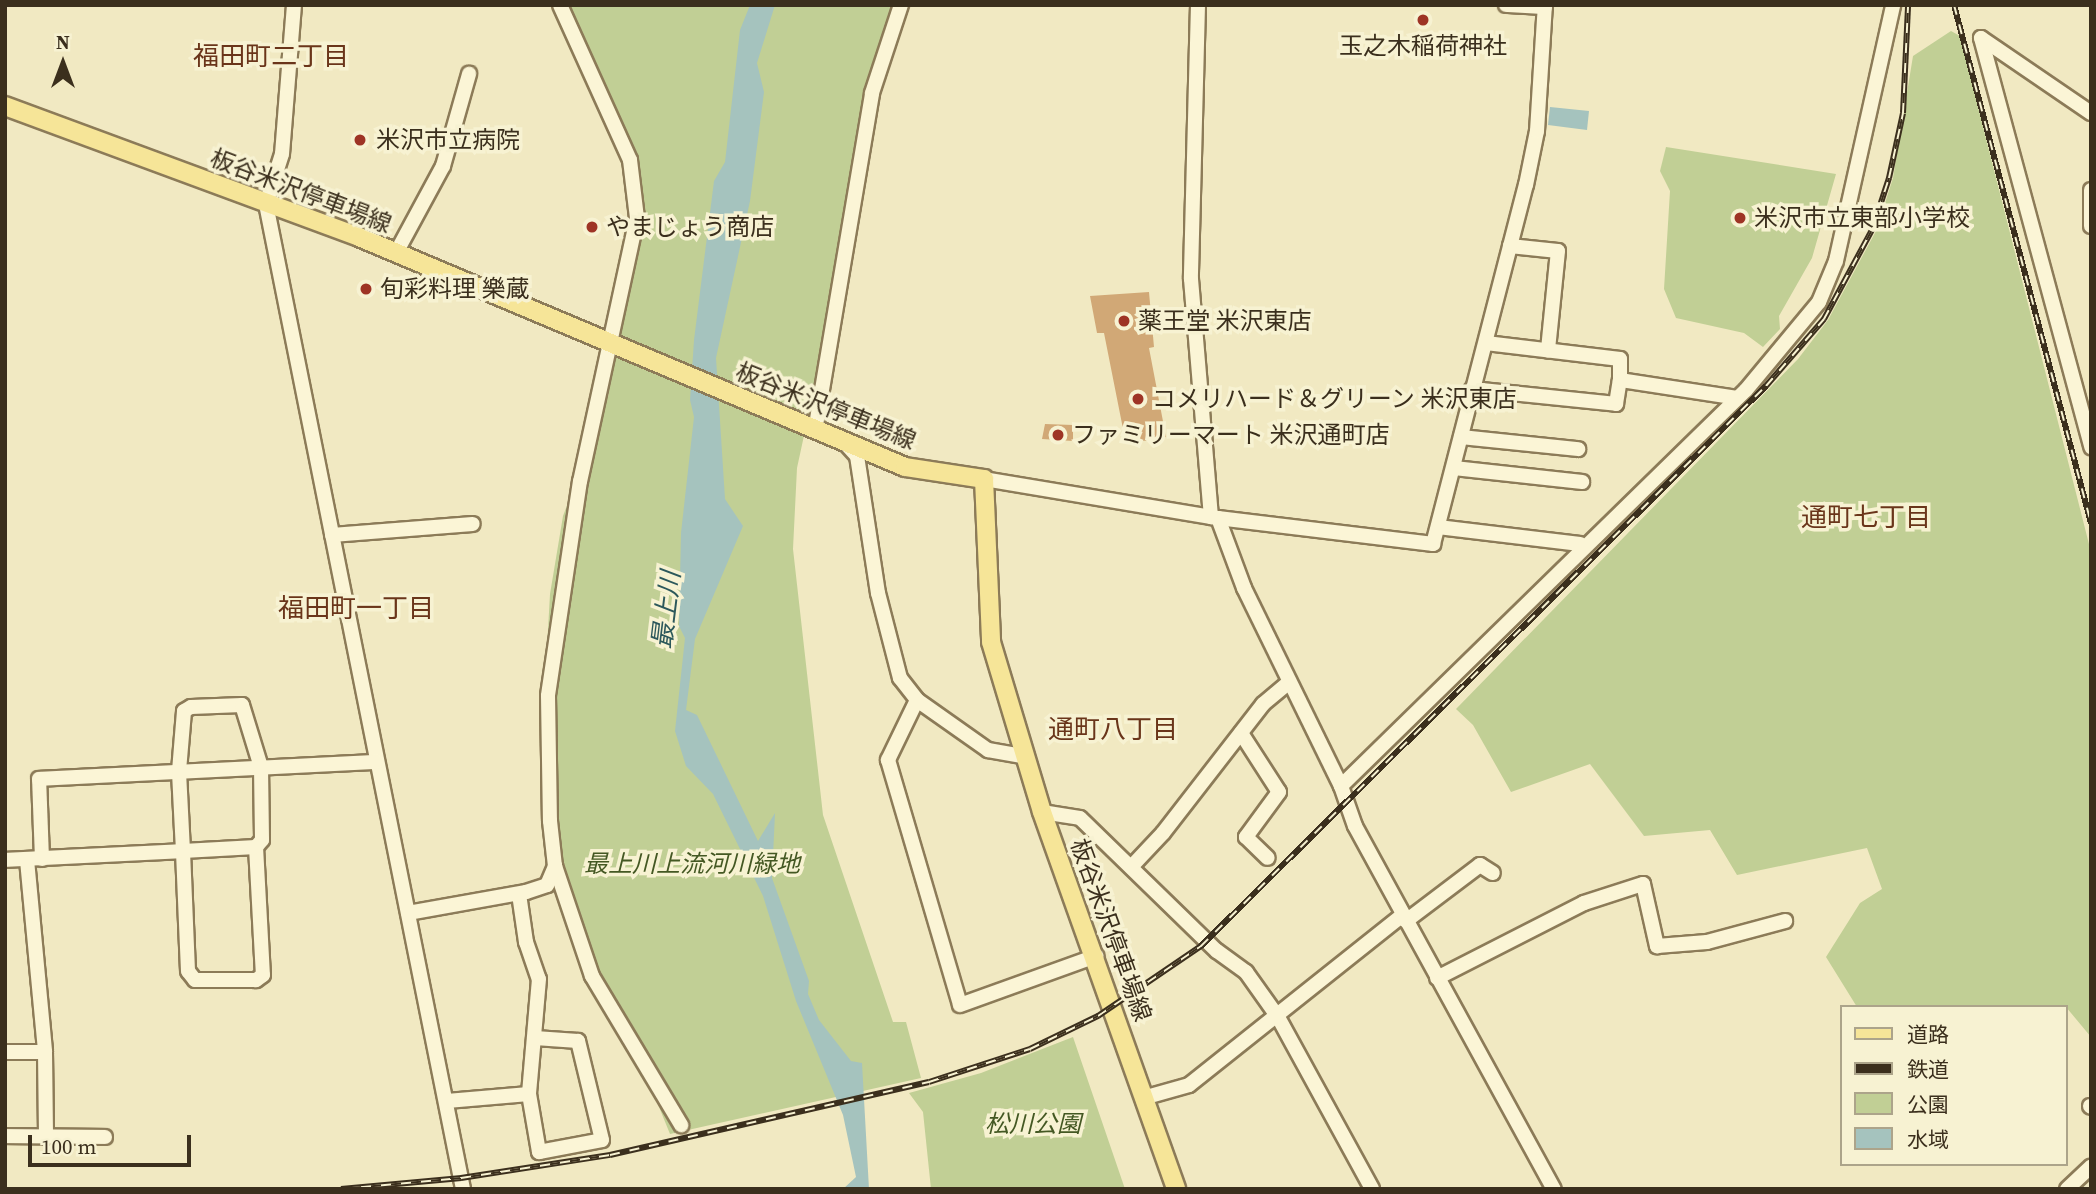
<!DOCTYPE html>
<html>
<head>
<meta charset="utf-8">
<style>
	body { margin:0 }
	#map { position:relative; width:2096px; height:1194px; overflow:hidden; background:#f1e9c2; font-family:"Source Serif 4","Noto Sans JP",serif }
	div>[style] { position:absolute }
	.green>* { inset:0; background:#c1cf95 }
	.water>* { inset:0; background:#a5c3be }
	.building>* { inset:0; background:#d1a876 }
	.roads { filter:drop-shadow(2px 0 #8c7b58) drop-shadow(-2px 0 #8c7b58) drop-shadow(0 2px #8c7b58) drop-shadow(0 -2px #8c7b58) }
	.minor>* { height:14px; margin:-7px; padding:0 7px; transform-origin:7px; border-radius:7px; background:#fbf5d6 }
	.major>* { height:18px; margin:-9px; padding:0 9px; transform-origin:9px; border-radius:9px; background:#f6e598 }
	.rail>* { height:6px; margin-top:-3px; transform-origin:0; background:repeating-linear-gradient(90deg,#f7f2d2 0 10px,#3b2f1d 0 20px); box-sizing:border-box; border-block:2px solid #3b2f1d }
	.dots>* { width:19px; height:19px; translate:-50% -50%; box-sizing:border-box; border:4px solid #f7f2d2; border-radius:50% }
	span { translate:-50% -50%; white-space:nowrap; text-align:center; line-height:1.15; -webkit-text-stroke:7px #f7f2d2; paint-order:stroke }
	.poi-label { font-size:24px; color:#3b2f1d }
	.left { translate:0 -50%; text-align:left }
	.street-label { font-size:24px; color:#3b2f1d }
	.park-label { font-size:24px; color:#445823; font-style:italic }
	.neighbourhood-label { font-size:26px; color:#6a351a }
	.water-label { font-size:26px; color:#2c585b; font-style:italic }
	.frame { position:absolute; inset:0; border:7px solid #3b2f1d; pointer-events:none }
	.legend { position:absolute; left:1840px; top:1005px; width:228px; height:161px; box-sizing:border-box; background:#f7f2d2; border:2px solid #aca48a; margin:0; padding:9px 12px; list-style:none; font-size:21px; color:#3b2f1d }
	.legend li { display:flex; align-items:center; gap:14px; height:35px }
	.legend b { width:35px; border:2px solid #aca48a }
	.north { position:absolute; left:28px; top:28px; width:70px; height:70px; -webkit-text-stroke:5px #f7f2d2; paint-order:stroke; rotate:0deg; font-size:19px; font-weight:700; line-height:28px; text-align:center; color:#3b2f1d }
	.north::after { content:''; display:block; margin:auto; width:24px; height:32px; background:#3b2f1d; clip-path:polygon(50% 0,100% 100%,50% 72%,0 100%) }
	.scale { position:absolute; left:28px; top:1135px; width:163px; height:32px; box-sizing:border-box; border:4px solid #3b2f1d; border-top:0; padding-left:9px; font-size:21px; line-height:24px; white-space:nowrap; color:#3b2f1d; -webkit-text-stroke:5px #f7f2d2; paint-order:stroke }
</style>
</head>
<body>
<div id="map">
	<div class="green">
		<i style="clip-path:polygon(564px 5px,897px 5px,797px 468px,793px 549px,823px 815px,893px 1022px,906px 1022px,921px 1078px,670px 1134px,644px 1070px,588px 978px,556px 893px,541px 756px,550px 594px,563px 516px,608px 397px,642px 187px,621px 125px)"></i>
		<i style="clip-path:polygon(1951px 31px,1960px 36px,2091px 552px,2091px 1037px,2066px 1007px,1857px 1007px,1826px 957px,1860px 903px,1882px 889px,1867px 848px,1737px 875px,1710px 830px,1644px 836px,1590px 764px,1511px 792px,1473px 725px,1456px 709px,1798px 359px,1828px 320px,1876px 231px,1893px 178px,1913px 56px)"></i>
		<i style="clip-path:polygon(1666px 147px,1836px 174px,1812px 258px,1779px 316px,1780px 329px,1763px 347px,1744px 333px,1676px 318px,1664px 289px,1670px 191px,1660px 171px)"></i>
		<i style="clip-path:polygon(1073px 1037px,1125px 1189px,931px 1189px,923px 1112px,909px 1093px,981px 1073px)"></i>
	</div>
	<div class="water">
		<i style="clip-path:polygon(750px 5px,775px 5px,757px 63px,764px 92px,750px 201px,716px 358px,725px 499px,743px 526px,695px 639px,686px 710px,697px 715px,758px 841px,775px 813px,772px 878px,809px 981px,808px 994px,819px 1020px,851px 1061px,862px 1063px,869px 1189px,843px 1189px,856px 1177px,843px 1115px,796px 1001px,763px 896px,713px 794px,686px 766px,675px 731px,685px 638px,679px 626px,681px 533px,694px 417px,690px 400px,694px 340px,714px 181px,725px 162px,740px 30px)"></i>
		<i style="clip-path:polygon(1550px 107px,1589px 111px,1587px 130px,1548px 125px)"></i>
	</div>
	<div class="building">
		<i style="clip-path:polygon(1149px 292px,1154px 347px,1149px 348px,1166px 437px,1126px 444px,1104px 333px,1097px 333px,1090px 296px)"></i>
		<i style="clip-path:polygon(1045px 424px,1073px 425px,1073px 441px,1042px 439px)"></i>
	</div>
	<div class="roads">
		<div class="minor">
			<i style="left:294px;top:5px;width:149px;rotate:94.6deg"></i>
			<i style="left:282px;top:154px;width:52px;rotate:107.7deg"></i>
			<i style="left:266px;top:204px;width:1005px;rotate:78.69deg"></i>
			<i style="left:560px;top:5px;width:170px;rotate:65.7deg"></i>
			<i style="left:630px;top:160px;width:58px;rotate:83.1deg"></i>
			<i style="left:637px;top:218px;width:269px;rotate:102.2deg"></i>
			<i style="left:580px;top:481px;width:217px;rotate:98.5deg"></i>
			<i style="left:548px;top:696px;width:125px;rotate:89.1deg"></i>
			<i style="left:550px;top:821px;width:45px;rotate:83.7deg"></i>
			<i style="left:555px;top:866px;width:116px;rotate:71.4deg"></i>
			<i style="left:592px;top:976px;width:174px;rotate:59.1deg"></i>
			<i style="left:1198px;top:5px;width:274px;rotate:91.5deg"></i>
			<i style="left:1191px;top:279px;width:239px;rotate:85.2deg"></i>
			<i style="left:1506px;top:5px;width:39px;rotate:3deg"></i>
			<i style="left:1981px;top:38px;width:424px;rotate:74.9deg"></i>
			<i style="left:1981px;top:38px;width:133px;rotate:34.3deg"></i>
			<i style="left:2091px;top:190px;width:36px;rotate:90deg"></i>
			<i style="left:1510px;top:246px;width:48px;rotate:5.9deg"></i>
			<i style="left:1558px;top:251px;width:100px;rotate:95.8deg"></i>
			<i style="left:396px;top:253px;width:99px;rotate:-61.6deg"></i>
			<i style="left:443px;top:166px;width:96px;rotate:-74.2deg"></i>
			<i style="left:1486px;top:343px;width:135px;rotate:6.8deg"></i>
			<i style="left:1620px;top:359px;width:21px;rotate:90deg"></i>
			<i style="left:1472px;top:389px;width:145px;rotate:5.9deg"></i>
			<i style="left:1616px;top:404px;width:24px;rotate:-81deg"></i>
			<i style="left:1620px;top:380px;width:118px;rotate:8.7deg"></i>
			<i style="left:815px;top:431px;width:343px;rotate:-80.4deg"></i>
			<i style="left:872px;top:93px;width:93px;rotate:-71.8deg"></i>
			<i style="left:1461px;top:437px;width:118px;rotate:5.9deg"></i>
			<i style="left:847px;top:445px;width:15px;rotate:48deg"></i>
			<i style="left:857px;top:456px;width:139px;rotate:81.3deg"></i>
			<i style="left:878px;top:593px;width:88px;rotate:75.5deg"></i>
			<i style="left:900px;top:678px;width:28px;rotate:52deg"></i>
			<i style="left:917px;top:700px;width:87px;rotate:35.2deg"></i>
			<i style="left:988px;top:750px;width:36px;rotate:10deg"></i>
			<i style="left:1454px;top:468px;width:129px;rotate:6.2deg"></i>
			<i style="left:984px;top:479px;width:237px;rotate:9.5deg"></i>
			<i style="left:1218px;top:518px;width:217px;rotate:6.9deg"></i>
			<i style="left:1433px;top:544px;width:371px;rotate:-75.5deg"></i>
			<i style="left:1526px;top:185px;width:55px;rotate:-78.5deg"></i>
			<i style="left:1537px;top:131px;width:126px;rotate:-86.4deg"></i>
			<i style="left:1218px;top:518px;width:75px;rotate:69.6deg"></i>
			<i style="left:1244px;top:588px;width:220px;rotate:63.9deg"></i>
			<i style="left:1341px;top:786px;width:42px;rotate:70.7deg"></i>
			<i style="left:1355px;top:826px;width:414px;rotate:61.3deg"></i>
			<i style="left:1438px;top:527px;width:143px;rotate:6.8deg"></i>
			<i style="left:332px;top:535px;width:141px;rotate:-4.5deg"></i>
			<i style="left:917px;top:700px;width:67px;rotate:115.8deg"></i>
			<i style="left:888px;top:760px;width:255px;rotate:73.6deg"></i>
			<i style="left:960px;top:1005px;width:145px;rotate:-19.8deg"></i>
			<i style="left:1241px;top:733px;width:70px;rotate:57.2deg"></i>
			<i style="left:1279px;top:792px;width:56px;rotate:126.3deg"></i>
			<i style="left:1246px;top:837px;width:30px;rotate:44deg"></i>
			<i style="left:1341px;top:786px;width:566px;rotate:-44.36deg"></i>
			<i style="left:1746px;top:390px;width:114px;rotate:-50.3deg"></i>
			<i style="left:1819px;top:302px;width:44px;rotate:-67.5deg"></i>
			<i style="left:1836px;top:261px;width:262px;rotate:-77.4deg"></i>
			<i style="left:1042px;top:812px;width:38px;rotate:9deg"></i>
			<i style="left:1080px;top:818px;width:191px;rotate:44.2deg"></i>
			<i style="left:1217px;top:951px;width:36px;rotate:36deg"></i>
			<i style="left:1246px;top:972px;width:55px;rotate:54.6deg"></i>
			<i style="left:1278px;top:1017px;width:196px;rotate:61.3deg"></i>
			<i style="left:42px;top:859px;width:80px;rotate:-92.1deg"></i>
			<i style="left:39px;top:779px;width:338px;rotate:-2.9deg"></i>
			<i style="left:5px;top:860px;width:178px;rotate:-2.9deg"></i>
			<i style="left:183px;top:851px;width:80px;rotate:-92.9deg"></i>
			<i style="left:179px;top:771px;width:60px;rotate:-85.2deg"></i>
			<i style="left:184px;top:711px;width:8px;rotate:-30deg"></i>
			<i style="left:191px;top:707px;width:51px;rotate:-2.2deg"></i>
			<i style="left:242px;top:705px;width:65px;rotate:73deg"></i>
			<i style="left:261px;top:767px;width:73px;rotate:89.2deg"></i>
			<i style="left:262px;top:840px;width:9px;rotate:131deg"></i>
			<i style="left:256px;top:847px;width:128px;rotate:86.9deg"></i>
			<i style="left:263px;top:975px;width:9px;rotate:144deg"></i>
			<i style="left:256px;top:980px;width:61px;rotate:180deg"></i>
			<i style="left:195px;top:980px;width:11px;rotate:-128deg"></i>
			<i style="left:188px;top:971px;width:120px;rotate:-92.4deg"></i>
			<i style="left:183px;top:851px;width:73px;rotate:-3.1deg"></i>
			<i style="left:27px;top:860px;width:193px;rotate:84.6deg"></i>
			<i style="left:45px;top:1052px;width:84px;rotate:89.3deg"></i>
			<i style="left:1132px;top:866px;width:45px;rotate:-46.8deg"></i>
			<i style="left:1163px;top:833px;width:163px;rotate:-52.2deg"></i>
			<i style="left:1263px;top:704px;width:33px;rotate:-40deg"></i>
			<i style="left:519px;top:894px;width:49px;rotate:81.7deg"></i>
			<i style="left:526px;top:942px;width:39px;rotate:71deg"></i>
			<i style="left:539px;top:979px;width:115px;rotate:95deg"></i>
			<i style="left:408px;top:913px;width:120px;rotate:-10.1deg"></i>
			<i style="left:526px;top:892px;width:22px;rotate:-18deg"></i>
			<i style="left:547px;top:885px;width:21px;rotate:-67deg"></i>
			<i style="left:1406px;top:921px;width:93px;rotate:-37.1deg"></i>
			<i style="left:1480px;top:865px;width:15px;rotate:32deg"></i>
			<i style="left:1437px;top:978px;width:165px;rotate:-27deg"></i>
			<i style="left:1584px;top:903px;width:62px;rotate:-17.9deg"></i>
			<i style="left:1643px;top:884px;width:64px;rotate:77.3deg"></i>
			<i style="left:1657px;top:946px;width:50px;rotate:-4.6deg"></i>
			<i style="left:1707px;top:942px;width:81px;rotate:-15.1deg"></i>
			<i style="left:5px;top:1052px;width:40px"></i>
			<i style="left:1143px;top:1098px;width:48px;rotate:-15.8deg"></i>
			<i style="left:1189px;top:1085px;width:273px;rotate:-38.5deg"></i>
			<i style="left:447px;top:1101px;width:82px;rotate:-4.9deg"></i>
			<i style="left:529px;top:1094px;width:59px;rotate:80.2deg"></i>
			<i style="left:539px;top:1152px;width:64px;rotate:-10.8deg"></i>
			<i style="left:602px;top:1140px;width:102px;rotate:-103.6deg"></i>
			<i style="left:578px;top:1041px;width:43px;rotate:-176deg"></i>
			<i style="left:2090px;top:1106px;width:1px;rotate:45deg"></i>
			<i style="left:5px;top:1136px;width:100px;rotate:0.6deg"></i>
			<i style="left:2067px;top:1189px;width:33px;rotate:-43deg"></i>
		</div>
		<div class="major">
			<i style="left:5px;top:106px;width:377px;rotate:20.3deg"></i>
			<i style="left:359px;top:237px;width:592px;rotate:22.84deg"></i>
			<i style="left:905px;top:467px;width:80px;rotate:8.6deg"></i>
			<i style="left:984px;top:479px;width:163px;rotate:87.5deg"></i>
			<i style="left:991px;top:642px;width:177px;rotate:73.3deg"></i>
			<i style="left:1042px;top:812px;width:400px;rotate:70.4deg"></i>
		</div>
	</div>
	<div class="rail">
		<i style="left:1954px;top:5px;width:536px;rotate:75.19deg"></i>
		<i style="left:341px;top:1189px;width:121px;rotate:-5.2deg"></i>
		<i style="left:461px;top:1178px;width:151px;rotate:-8.8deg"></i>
		<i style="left:610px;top:1155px;width:327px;rotate:-12.9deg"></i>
		<i style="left:929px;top:1082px;width:106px;rotate:-18.1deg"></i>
		<i style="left:1030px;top:1049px;width:76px;rotate:-25.9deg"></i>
		<i style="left:1098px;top:1016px;width:125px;rotate:-34.2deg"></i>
		<i style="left:1201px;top:946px;width:796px;rotate:-44.75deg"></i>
		<i style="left:1766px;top:386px;width:89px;rotate:-49.1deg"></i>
		<i style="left:1824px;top:319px;width:101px;rotate:-61.7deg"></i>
		<i style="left:1872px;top:230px;width:55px;rotate:-71.9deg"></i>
		<i style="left:1889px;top:178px;width:66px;rotate:-77.8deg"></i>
		<i style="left:1903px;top:113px;width:108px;rotate:-87.3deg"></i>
	</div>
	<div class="dots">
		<i style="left:1423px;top:20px;background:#9e3425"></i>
		<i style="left:360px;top:140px;background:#9e3425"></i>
		<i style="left:1740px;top:218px;background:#9e3425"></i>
		<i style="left:592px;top:227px;background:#9e3425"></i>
		<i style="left:366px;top:289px;background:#9e3425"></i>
		<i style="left:1124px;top:321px;background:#9e3425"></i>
		<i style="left:1138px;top:399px;background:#9e3425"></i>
		<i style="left:1058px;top:435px;background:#9e3425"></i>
	</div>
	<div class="poi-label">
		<span style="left:1423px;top:46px">玉之木稲荷神社</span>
		<span class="left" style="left:376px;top:140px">米沢市立病院</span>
		<span class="left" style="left:1754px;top:218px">米沢市立東部小学校</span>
		<span class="left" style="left:606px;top:227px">やまじょう商店</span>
		<span class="left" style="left:380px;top:289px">旬彩料理 樂蔵</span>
		<span class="left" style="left:1138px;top:321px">薬王堂 米沢東店</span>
		<span class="left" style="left:1152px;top:399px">コメリハード＆グリーン 米沢東店</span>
		<span class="left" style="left:1072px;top:435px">ファミリーマート 米沢通町店</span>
	</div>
	<div class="street-label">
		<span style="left:301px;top:191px;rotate:21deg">板谷米沢停車場線</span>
		<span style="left:826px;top:406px;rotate:22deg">板谷米沢停車場線</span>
		<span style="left:1111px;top:930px;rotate:70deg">板谷米沢停車場線</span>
	</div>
	<div class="park-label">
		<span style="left:692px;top:864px">最上川上流河川緑地</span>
		<span style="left:1033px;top:1124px">松川公園</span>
	</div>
	<div class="neighbourhood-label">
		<span style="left:271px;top:57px">福田町二丁目</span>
		<span style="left:1866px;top:518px">通町七丁目</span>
		<span style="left:356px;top:609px">福田町一丁目</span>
		<span style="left:1113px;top:730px">通町八丁目</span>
	</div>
	<div class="water-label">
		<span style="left:667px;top:610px;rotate:-83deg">最上川</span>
	</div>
	<div class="frame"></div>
	<ul class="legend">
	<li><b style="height:9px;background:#f6e598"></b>道路</li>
	<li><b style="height:9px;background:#3b2f1d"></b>鉄道</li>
	<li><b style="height:19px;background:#c1cf95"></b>公園</li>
	<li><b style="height:19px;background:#a5c3be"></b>水域</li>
	</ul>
	<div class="north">N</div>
	<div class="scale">100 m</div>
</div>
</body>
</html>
